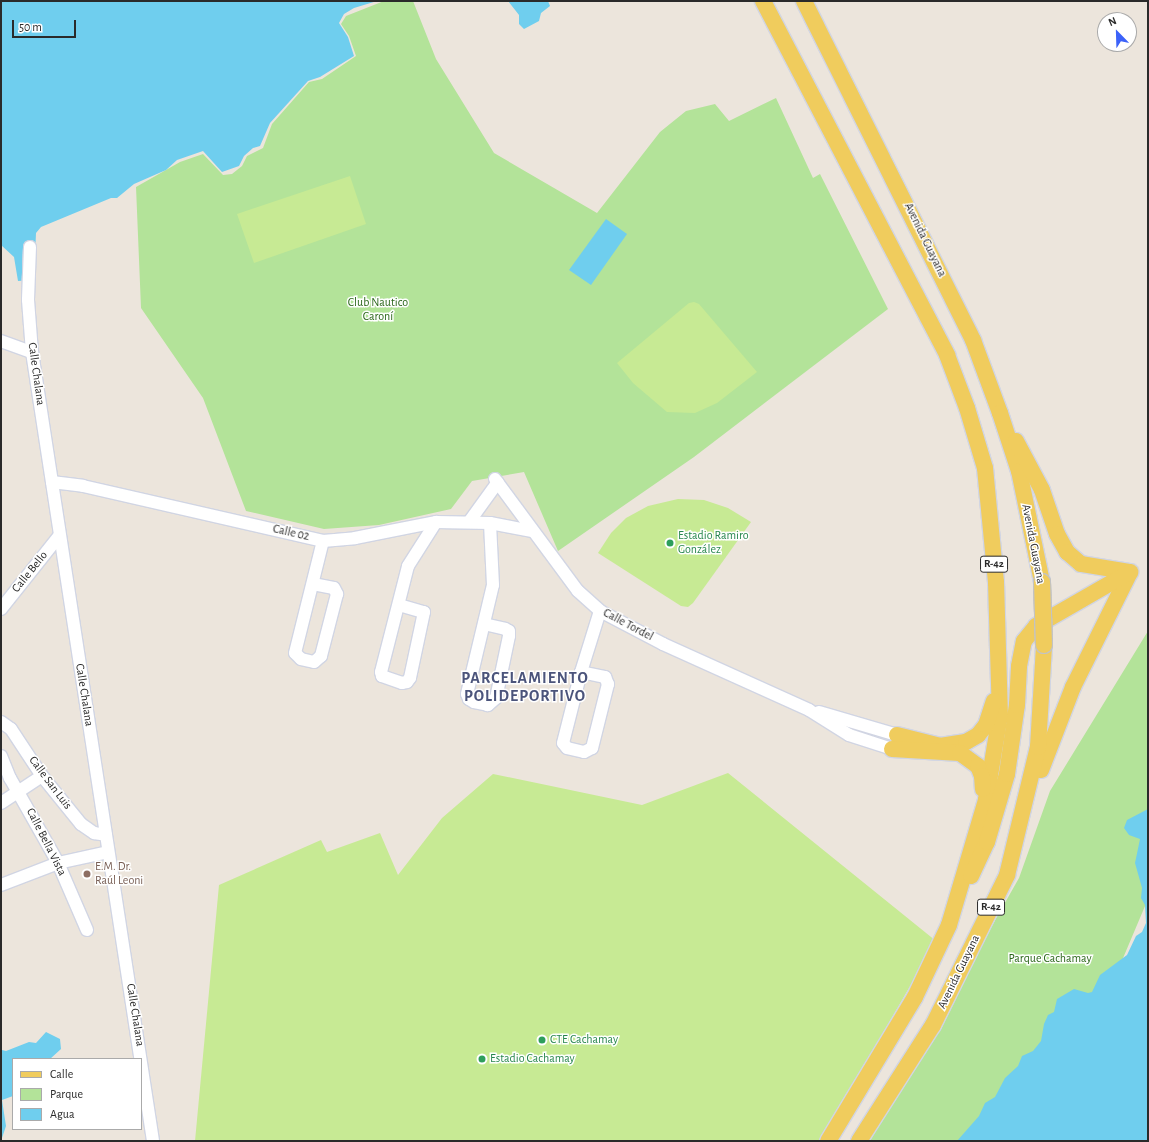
<!DOCTYPE html>
<html>
<head>
<meta charset="utf-8">
<style>
	body { margin:0 }
	#map { position:relative; width:1149px; height:1142px; overflow:hidden; background:#ece5dc; font-family:"Alegreya Sans",sans-serif }
	div>[style] { position:absolute }
	.green>* { inset:0; background:#b3e399 }
	.pitch>* { inset:0; background:#c7ea94 }
	.water>* { inset:0; background:#6fceee }
	.roads { filter:drop-shadow(1px 0 #d1d5e3) drop-shadow(-1px 0 #d1d5e3) drop-shadow(0 1px #d1d5e3) drop-shadow(0 -1px #d1d5e3) }
	.minor>* { height:12px; margin:-6px; padding:0 6px; transform-origin:6px; border-radius:6px; background:#fff }
	.major>* { height:16px; margin:-8px; padding:0 8px; transform-origin:8px; border-radius:8px; background:#f0cc5d }
	.bridges { filter:drop-shadow(1px 0 #c3c3c3) drop-shadow(-1px 0 #c3c3c3) drop-shadow(0 1px #c3c3c3) drop-shadow(0 -1px #c3c3c3) }
	.major-bridge>* { height:16px; margin:-8px; padding:0 8px; transform-origin:8px; border-radius:8px; background:#f0cc5d }
	.dots>* { width:11px; height:11px; translate:-50% -50%; box-sizing:border-box; border:2px solid #fff; border-radius:50% }
	span { translate:-50% -50%; white-space:nowrap; text-align:center; line-height:1.15; -webkit-text-stroke:3px #fff; paint-order:stroke }
	.shield-label span { padding:1px 3px; background:#fff; border:1px solid; border-radius:3px; -webkit-text-stroke-width:0 }
	.shield-label { font-size:11px; color:#2a2a2a; font-weight:700 }
	.street-label { font-size:12px; color:#2a2a2a }
	.park-label { font-size:12px; color:#2b671a }
	.leisure-label { font-size:12px; color:#27864d }
	.left { translate:0 -50%; text-align:left }
	.education-label { font-size:12px; color:#785e54 }
	.district-label { font-size:16px; color:#4b547b; font-weight:700; letter-spacing:1px }
	.frame { position:absolute; inset:0; border:2px solid #2a2a2a; pointer-events:none }
	.legend { position:absolute; left:12px; top:1058px; width:130px; height:72px; box-sizing:border-box; background:#fff; border:1px solid #aaa; margin:0; padding:5px 7px; list-style:none; font-size:12px; color:#2a2a2a }
	.legend li { display:flex; align-items:center; gap:8px; height:20px }
	.legend b { width:20px; border:1px solid #aaa }
	.north { position:absolute; left:1097px; top:12px; width:40px; height:40px; box-sizing:border-box; background:#fff; border:1px solid #aaa; border-radius:50%; rotate:337deg; font-size:11px; font-weight:700; line-height:16px; text-align:center; color:#2a2a2a }
	.north::after { content:''; display:block; margin:auto; width:14px; height:18px; background:#3c62f9; clip-path:polygon(50% 0,100% 100%,50% 72%,0 100%) }
	.scale { position:absolute; left:12px; top:20px; width:64px; height:18px; box-sizing:border-box; border:2px solid #2a2a2a; border-top:0; padding-left:5px; font-size:12px; line-height:14px; white-space:nowrap; color:#2a2a2a; -webkit-text-stroke:3px #fff; paint-order:stroke }
</style>
</head>
<body>
<div id="map">
	<div class="green">
		<i style="clip-path:polygon(384px 1px,413px 1px,436px 59px,494px 153px,597px 213px,660px 132px,686px 111px,715px 104px,729px 121px,776px 98px,813px 178px,820px 174px,888px 309px,694px 457px,558px 551px,524px 472px,472px 481px,451px 509px,379px 525px,324px 529px,246px 511px,203px 398px,141px 308px,136px 187px,180px 162px,203px 154px,223px 175px,232px 174px,242px 166px,247px 156px,263px 148px,272px 124px,309px 82px,322px 79px,356px 56px,349px 36px,341px 24px,346px 16px)"></i>
		<i style="clip-path:polygon(1148px 631px,1148px 899px,1107px 996px,983px 1141px,870px 1141px,1019px 878px,1050px 791px)"></i>
	</div>
	<div class="pitch">
		<i style="clip-path:polygon(350px 176px,366px 224px,254px 263px,237px 214px)"></i>
		<i style="clip-path:polygon(694px 302px,699px 304px,757px 372px,717px 403px,695px 413px,667px 412px,633px 383px,617px 363px,689px 303px)"></i>
		<i style="clip-path:polygon(678px 499px,704px 500px,728px 508px,751px 522px,693px 603px,688px 607px,681px 606px,598px 553px,611px 533px,626px 518px,648px 506px)"></i>
		<i style="clip-path:polygon(728px 773px,936px 941px,821px 1141px,195px 1141px,219px 885px,321px 840px,327px 852px,380px 833px,398px 875px,442px 818px,493px 774px,642px 805px)"></i>
	</div>
	<div class="water">
		<i style="clip-path:polygon(1px 1px,377px 1px,354px 8px,344px 14px,339px 23px,348px 37px,354px 56px,320px 77px,308px 81px,270px 123px,260px 146px,253px 148px,244px 156px,239px 166px,222px 172px,203px 151px,177px 160px,166px 170px,134px 184px,117px 198px,111px 198px,41px 227px,36px 233px,34px 280px,18px 281px,14px 257px,1px 245px)"></i>
		<i style="clip-path:polygon(508px 1px,548px 1px,550px 6px,541px 13px,539px 21px,524px 29px,519px 24px,519px 15px)"></i>
		<i style="clip-path:polygon(606px 219px,627px 234px,591px 285px,569px 270px)"></i>
		<i style="clip-path:polygon(1148px 809px,1148px 1141px,957px 1141px,979px 1116px,985px 1103px,995px 1097px,1005px 1078px,1018px 1066px,1022px 1056px,1033px 1051px,1041px 1041px,1044px 1024px,1048px 1015px,1054px 1012px,1057px 999px,1074px 989px,1088px 993px,1092px 992px,1100px 975px,1127px 955px,1136px 936px,1142px 932px,1146px 923px,1145px 905px,1141px 898px,1142px 888px,1135px 863px,1140px 839px,1129px 835px,1124px 828px,1127px 820px)"></i>
		<i style="clip-path:polygon(46px 1032px,60px 1039px,61px 1049px,50px 1059px,13px 1059px,13px 1096px,2px 1100px,6px 1126px,1px 1141px,1px 1045px,2px 1050px,6px 1051px,29px 1042px,36px 1043px)"></i>
	</div>
	<div class="roads">
		<div class="minor">
			<i style="left:30px;top:247px;width:53px;rotate:92.2deg"></i>
			<i style="left:28px;top:300px;width:52px;rotate:85.6deg"></i>
			<i style="left:32px;top:352px;width:798px;rotate:81.28deg"></i>
			<i style="left:1px;top:341px;width:33px;rotate:20deg"></i>
			<i style="left:495px;top:479px;width:139px;rotate:53.5deg"></i>
			<i style="left:578px;top:591px;width:30px;rotate:42deg"></i>
			<i style="left:600px;top:611px;width:71px;rotate:27.6deg"></i>
			<i style="left:663px;top:644px;width:160px;rotate:24.3deg"></i>
			<i style="left:809px;top:710px;width:47px;rotate:32deg"></i>
			<i style="left:849px;top:735px;width:45px;rotate:18deg"></i>
			<i style="left:52px;top:482px;width:31px;rotate:7deg"></i>
			<i style="left:83px;top:486px;width:246px;rotate:12.9deg"></i>
			<i style="left:323px;top:541px;width:32px;rotate:-5deg"></i>
			<i style="left:355px;top:538px;width:83px;rotate:-11.2deg"></i>
			<i style="left:436px;top:522px;width:54px;rotate:1.1deg"></i>
			<i style="left:490px;top:523px;width:43px;rotate:10.8deg"></i>
			<i style="left:469px;top:522px;width:49px;rotate:-54.1deg"></i>
			<i style="left:313px;top:584px;width:21px;rotate:11deg"></i>
			<i style="left:334px;top:588px;width:7px;rotate:63deg"></i>
			<i style="left:337px;top:594px;width:64px;rotate:104.5deg"></i>
			<i style="left:321px;top:656px;width:9px;rotate:139deg"></i>
			<i style="left:314px;top:662px;width:13px;rotate:-167deg"></i>
			<i style="left:301px;top:659px;width:8px;rotate:-135deg"></i>
			<i style="left:295px;top:653px;width:115px;rotate:-76deg"></i>
			<i style="left:399px;top:605px;width:26px;rotate:16deg"></i>
			<i style="left:424px;top:612px;width:67px;rotate:102deg"></i>
			<i style="left:410px;top:678px;width:5px;rotate:127deg"></i>
			<i style="left:407px;top:682px;width:5px;rotate:169deg"></i>
			<i style="left:402px;top:683px;width:21px;rotate:-161deg"></i>
			<i style="left:382px;top:676px;width:4px;rotate:-104deg"></i>
			<i style="left:381px;top:672px;width:109px;rotate:-75.7deg"></i>
			<i style="left:408px;top:566px;width:52px;rotate:-57.5deg"></i>
			<i style="left:1px;top:609px;width:93px;rotate:-51.5deg"></i>
			<i style="left:484px;top:624px;width:22px;rotate:13deg"></i>
			<i style="left:505px;top:629px;width:4px;rotate:27deg"></i>
			<i style="left:509px;top:631px;width:5px;rotate:90deg"></i>
			<i style="left:509px;top:636px;width:63px;rotate:101.8deg"></i>
			<i style="left:496px;top:698px;width:11px;rotate:139deg"></i>
			<i style="left:488px;top:705px;width:14px;rotate:-168deg"></i>
			<i style="left:474px;top:702px;width:6px;rotate:-149deg"></i>
			<i style="left:469px;top:699px;width:5px;rotate:-112deg"></i>
			<i style="left:467px;top:694px;width:112px;rotate:-76.6deg"></i>
			<i style="left:493px;top:585px;width:62px;rotate:-92.8deg"></i>
			<i style="left:581px;top:672px;width:25px;rotate:12deg"></i>
			<i style="left:605px;top:677px;width:8px;rotate:67deg"></i>
			<i style="left:608px;top:684px;width:66px;rotate:104deg"></i>
			<i style="left:592px;top:748px;width:9px;rotate:153deg"></i>
			<i style="left:584px;top:752px;width:17px;rotate:-167deg"></i>
			<i style="left:567px;top:748px;width:6px;rotate:-129deg"></i>
			<i style="left:563px;top:743px;width:73px;rotate:-75.8deg"></i>
			<i style="left:581px;top:672px;width:64px;rotate:-72.7deg"></i>
			<i style="left:819px;top:712px;width:81px;rotate:16.4deg"></i>
			<i style="left:1px;top:722px;width:12px;rotate:35deg"></i>
			<i style="left:11px;top:729px;width:56px;rotate:56.6deg"></i>
			<i style="left:42px;top:776px;width:62px;rotate:50.9deg"></i>
			<i style="left:81px;top:824px;width:16px;rotate:35deg"></i>
			<i style="left:94px;top:833px;width:12px;rotate:9deg"></i>
			<i style="left:1px;top:756px;width:24px;rotate:68deg"></i>
			<i style="left:10px;top:778px;width:98px;rotate:60.5deg"></i>
			<i style="left:58px;top:863px;width:73px;rotate:66.6deg"></i>
			<i style="left:1px;top:803px;width:49px;rotate:-33.4deg"></i>
			<i style="left:1px;top:885px;width:61px;rotate:-21.1deg"></i>
			<i style="left:58px;top:863px;width:51px;rotate:-12.4deg"></i>
		</div>
		<div class="major">
			<i style="left:763px;top:1px;width:399px;rotate:62.5deg"></i>
			<i style="left:947px;top:355px;width:57px;rotate:69.3deg"></i>
			<i style="left:967px;top:408px;width:63px;rotate:73.3deg"></i>
			<i style="left:985px;top:468px;width:115px;rotate:84.5deg"></i>
			<i style="left:996px;top:582px;width:133px;rotate:88.3deg"></i>
			<i style="left:1000px;top:715px;width:86px;rotate:99.4deg"></i>
			<i style="left:986px;top:800px;width:130px;rotate:106.5deg"></i>
			<i style="left:949px;top:925px;width:80px;rotate:115.3deg"></i>
			<i style="left:915px;top:997px;width:168px;rotate:121.1deg"></i>
			<i style="left:804px;top:1px;width:379px;rotate:63.5deg"></i>
			<i style="left:973px;top:340px;width:78px;rotate:69.7deg"></i>
			<i style="left:1000px;top:413px;width:61px;rotate:71.9deg"></i>
			<i style="left:1019px;top:471px;width:113px;rotate:78.3deg"></i>
			<i style="left:1016px;top:441px;width:55px;rotate:62deg"></i>
			<i style="left:1042px;top:490px;width:46px;rotate:71.2deg"></i>
			<i style="left:1057px;top:534px;width:21px;rotate:61deg"></i>
			<i style="left:1067px;top:552px;width:18px;rotate:41deg"></i>
			<i style="left:1081px;top:564px;width:50px;rotate:9.3deg"></i>
			<i style="left:897px;top:735px;width:44px;rotate:14.3deg"></i>
			<i style="left:940px;top:746px;width:26px;rotate:-9deg"></i>
			<i style="left:966px;top:742px;width:14px;rotate:-30deg"></i>
			<i style="left:978px;top:735px;width:13px;rotate:-51deg"></i>
			<i style="left:986px;top:725px;width:25px;rotate:-72deg"></i>
			<i style="left:892px;top:749px;width:68px;rotate:3.4deg"></i>
			<i style="left:960px;top:753px;width:22px;rotate:36deg"></i>
			<i style="left:978px;top:766px;width:11px;rotate:68deg"></i>
			<i style="left:982px;top:776px;width:13px;rotate:86deg"></i>
			<i style="left:1041px;top:770px;width:89px;rotate:-68.9deg"></i>
			<i style="left:1073px;top:687px;width:128px;rotate:-63.6deg"></i>
			<i style="left:971px;top:876px;width:38px;rotate:-65deg"></i>
			<i style="left:987px;top:842px;width:71px;rotate:-73.6deg"></i>
			<i style="left:1007px;top:774px;width:70px;rotate:-81.8deg"></i>
			<i style="left:1017px;top:705px;width:39px;rotate:-87deg"></i>
			<i style="left:1019px;top:666px;width:25px;rotate:-79deg"></i>
			<i style="left:1024px;top:641px;width:19px;rotate:-51deg"></i>
			<i style="left:1036px;top:626px;width:108px;rotate:-29.9deg"></i>
			<i style="left:859px;top:1141px;width:138px;rotate:-57.5deg"></i>
			<i style="left:933px;top:1025px;width:167px;rotate:-63.7deg"></i>
			<i style="left:1007px;top:875px;width:132px;rotate:-76.4deg"></i>
			<i style="left:1038px;top:747px;width:102px;rotate:-86.6deg"></i>
		</div>
	</div>
	<div class="bridges">
		<div class="major-bridge">
			<i style="left:1042px;top:582px;width:63px;rotate:88.2deg"></i>
		</div>
	</div>
	<div class="dots">
		<i style="left:670px;top:543px;background:#2e9e5b"></i>
		<i style="left:87px;top:874px;background:#8d6e63"></i>
		<i style="left:542px;top:1040px;background:#2e9e5b"></i>
		<i style="left:482px;top:1059px;background:#2e9e5b"></i>
	</div>
	<div class="shield-label">
		<span style="left:994px;top:564px">R-42</span>
		<span style="left:991px;top:907px">R-42</span>
	</div>
	<div class="street-label">
		<span style="left:925px;top:240px;rotate:64deg">Avenida Guayana</span>
		<span style="left:36px;top:374px;rotate:82deg">Calle Chalana</span>
		<span style="left:291px;top:533px;rotate:13deg">Calle 02</span>
		<span style="left:1033px;top:544px;rotate:79deg">Avenida Guayana</span>
		<span style="left:30px;top:572px;rotate:-51deg">Calle Bello</span>
		<span style="left:628px;top:625px;rotate:28deg">Calle Tordel</span>
		<span style="left:84px;top:695px;rotate:81deg">Calle Chalana</span>
		<span style="left:50px;top:783px;rotate:53deg">Calle San Luis</span>
		<span style="left:46px;top:842px;rotate:63deg">Calle Bella Vista</span>
		<span style="left:959px;top:972px;rotate:-64deg">Avenida Guayana</span>
		<span style="left:135px;top:1015px;rotate:81deg">Calle Chalana</span>
	</div>
	<div class="park-label">
		<span style="left:378px;top:310px">Club Nautico<br>Caroní</span>
		<span style="left:1050px;top:959px">Parque Cachamay</span>
	</div>
	<div class="leisure-label">
		<span class="left" style="left:678px;top:543px">Estadio Ramiro<br>González</span>
		<span class="left" style="left:550px;top:1040px">CTE Cachamay</span>
		<span class="left" style="left:490px;top:1059px">Estadio Cachamay</span>
	</div>
	<div class="education-label">
		<span class="left" style="left:95px;top:874px">E.M. Dr.<br>Raúl Leoni</span>
	</div>
	<div class="district-label">
		<span style="left:525px;top:687px">PARCELAMIENTO<br>POLIDEPORTIVO</span>
	</div>
	<div class="frame"></div>
	<ul class="legend">
	<li><b style="height:5px;background:#f0cc5d"></b>Calle</li>
	<li><b style="height:11px;background:#b3e399"></b>Parque</li>
	<li><b style="height:11px;background:#6fceee"></b>Agua</li>
	</ul>
	<div class="north">N</div>
	<div class="scale">50 m</div>
</div>
</body>
</html>
